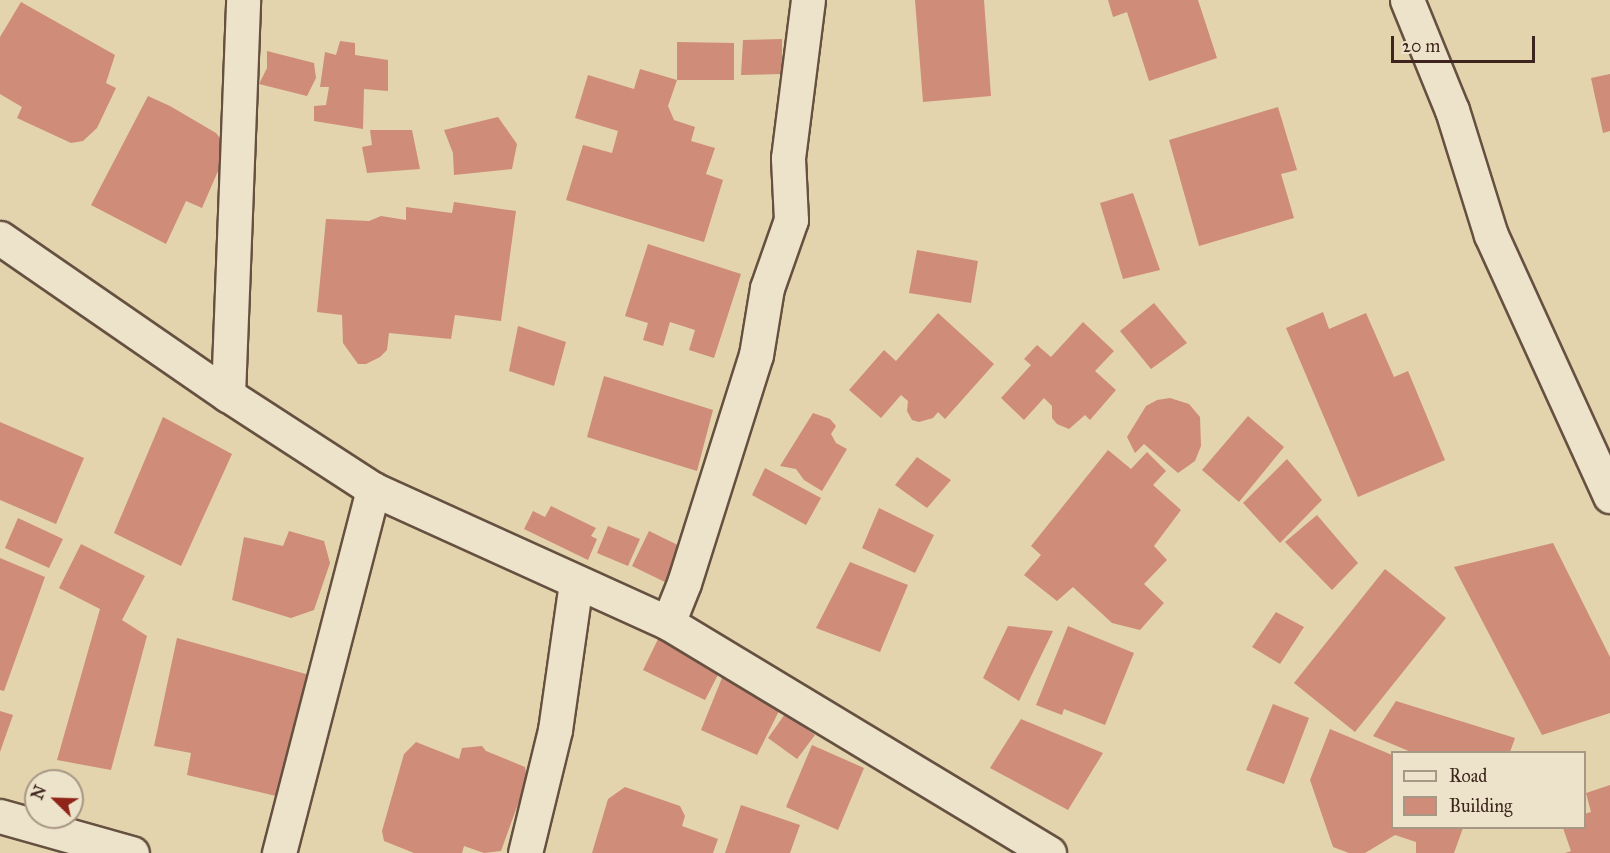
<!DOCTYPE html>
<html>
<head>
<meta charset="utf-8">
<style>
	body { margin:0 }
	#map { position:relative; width:1610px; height:853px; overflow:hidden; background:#e3d4ae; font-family:"IM FELL Great Primer",serif }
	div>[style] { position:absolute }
	.building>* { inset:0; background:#ce8c79 }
	.roads { filter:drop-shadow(2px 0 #665141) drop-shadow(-2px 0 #665141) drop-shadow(0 2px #665141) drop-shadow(0 -2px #665141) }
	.minor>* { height:33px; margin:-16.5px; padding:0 16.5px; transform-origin:16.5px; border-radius:16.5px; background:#ede3ca }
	span { translate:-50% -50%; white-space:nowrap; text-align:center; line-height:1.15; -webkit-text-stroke:5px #ede3ca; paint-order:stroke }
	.legend { position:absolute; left:1391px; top:751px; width:195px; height:78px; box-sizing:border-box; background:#ede3ca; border:2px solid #a79785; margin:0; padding:8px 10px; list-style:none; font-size:18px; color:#3d251d }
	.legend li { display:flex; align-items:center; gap:12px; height:30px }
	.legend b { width:30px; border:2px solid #a79785 }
	.north { position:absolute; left:24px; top:769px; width:60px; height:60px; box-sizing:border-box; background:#ede3ca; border:2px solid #a79785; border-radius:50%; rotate:293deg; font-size:16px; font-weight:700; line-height:24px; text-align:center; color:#3d251d }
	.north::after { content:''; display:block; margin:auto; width:21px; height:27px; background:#8f2418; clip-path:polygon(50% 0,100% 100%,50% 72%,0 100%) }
	.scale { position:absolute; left:1391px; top:36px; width:144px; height:27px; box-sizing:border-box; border:3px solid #3d251d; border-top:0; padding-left:8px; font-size:18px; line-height:21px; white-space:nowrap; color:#3d251d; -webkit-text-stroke:4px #ede3ca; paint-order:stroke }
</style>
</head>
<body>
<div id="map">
	<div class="building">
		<i style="clip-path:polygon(915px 0,984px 0,991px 96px,923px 102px)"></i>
		<i style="clip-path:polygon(1108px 0,1198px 0,1217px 58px,1149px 81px,1127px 12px,1113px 17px)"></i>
		<i style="clip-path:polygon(21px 2px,115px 55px,106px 83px,116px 88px,97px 128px,83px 141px,71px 143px,17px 118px,22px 107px,0 94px,0 37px)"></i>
		<i style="clip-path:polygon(782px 39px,782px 74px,741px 75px,743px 40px)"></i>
		<i style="clip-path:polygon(340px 41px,355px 43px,355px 55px,388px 60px,388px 91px,364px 89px,363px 129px,314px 121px,314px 106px,326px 105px,329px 87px,320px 87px,325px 52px,336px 55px)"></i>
		<i style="clip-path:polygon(677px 42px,734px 43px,734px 80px,677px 80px)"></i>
		<i style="clip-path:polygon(267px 51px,314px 63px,316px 78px,307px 96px,259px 84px,267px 68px)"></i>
		<i style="clip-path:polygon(640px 69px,677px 80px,668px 106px,674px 120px,695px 127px,691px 141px,715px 148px,706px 174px,723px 180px,704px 242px,566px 200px,583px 145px,612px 153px,618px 131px,575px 118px,588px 75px,634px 89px)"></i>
		<i style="clip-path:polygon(1610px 74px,1610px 131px,1603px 133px,1591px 78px)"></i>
		<i style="clip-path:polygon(148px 96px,170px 106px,216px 133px,228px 148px,202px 208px,186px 201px,166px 244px,91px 205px)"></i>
		<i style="clip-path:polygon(1278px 107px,1297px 170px,1281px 174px,1294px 218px,1199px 246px,1169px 140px)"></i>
		<i style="clip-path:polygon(498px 117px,517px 144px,512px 169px,454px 175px,453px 153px,444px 130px)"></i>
		<i style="clip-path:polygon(370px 130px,412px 130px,420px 169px,367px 173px,362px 147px,372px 145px)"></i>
		<i style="clip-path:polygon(1133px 193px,1160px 270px,1123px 279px,1100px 203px)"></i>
		<i style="clip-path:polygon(454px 202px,516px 211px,501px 321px,455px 315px,451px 339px,389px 333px,387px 350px,380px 357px,366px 364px,358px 364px,343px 343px,342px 315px,317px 312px,326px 219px,369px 221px,381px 216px,406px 220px,406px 207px,452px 213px)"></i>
		<i style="clip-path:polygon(648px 244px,741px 274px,714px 358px,689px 350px,695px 330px,670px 322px,663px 346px,643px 340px,648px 323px,625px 316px)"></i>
		<i style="clip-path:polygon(917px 250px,978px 261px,971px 303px,909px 293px)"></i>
		<i style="clip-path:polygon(1154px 303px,1187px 343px,1151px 369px,1120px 331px)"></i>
		<i style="clip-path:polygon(1323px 312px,1329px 329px,1366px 313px,1394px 377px,1408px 371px,1445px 460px,1358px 497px,1286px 328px)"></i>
		<i style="clip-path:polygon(938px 313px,994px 364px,945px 419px,938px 412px,933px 418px,919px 422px,912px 420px,907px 411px,908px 401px,901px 395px,881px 418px,849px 390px,884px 350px,896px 361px)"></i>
		<i style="clip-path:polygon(1083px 322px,1114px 351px,1095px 371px,1116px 390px,1090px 420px,1085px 415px,1069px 429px,1057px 424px,1052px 418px,1052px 406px,1044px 398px,1024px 420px,1001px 398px,1031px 365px,1024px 359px,1037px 345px,1051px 357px)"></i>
		<i style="clip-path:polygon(518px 326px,566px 342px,554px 386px,509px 371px)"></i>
		<i style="clip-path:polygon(604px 376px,713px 410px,697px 471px,587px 437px)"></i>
		<i style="clip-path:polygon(1170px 398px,1189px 404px,1200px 417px,1201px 446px,1195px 461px,1178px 473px,1144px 444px,1135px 453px,1127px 437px,1146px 406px,1157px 400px)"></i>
		<i style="clip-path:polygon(813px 413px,830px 419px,836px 426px,831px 434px,836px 443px,847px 449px,822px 491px,804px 480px,796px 469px,780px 466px)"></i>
		<i style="clip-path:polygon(1248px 416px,1284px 447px,1239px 502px,1202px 470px)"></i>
		<i style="clip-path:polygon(163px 417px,232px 454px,181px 566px,114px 533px)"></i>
		<i style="clip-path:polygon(0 422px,84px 458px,56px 524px,0 500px)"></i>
		<i style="clip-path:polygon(1108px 450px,1131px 469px,1147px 452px,1166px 471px,1153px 485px,1181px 510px,1154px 546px,1167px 560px,1144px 584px,1164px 603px,1140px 630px,1112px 623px,1073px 587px,1057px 601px,1024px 575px,1041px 555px,1031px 546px)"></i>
		<i style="clip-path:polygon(917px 457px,951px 480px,927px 508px,895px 485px)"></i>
		<i style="clip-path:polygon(1287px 459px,1322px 500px,1280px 543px,1243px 503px)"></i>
		<i style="clip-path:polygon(765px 468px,821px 498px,806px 525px,752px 495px)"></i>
		<i style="clip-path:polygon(551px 506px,596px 528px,591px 536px,597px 539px,588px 560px,524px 529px,533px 511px,545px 517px)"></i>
		<i style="clip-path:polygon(879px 508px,934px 535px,915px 573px,862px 548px)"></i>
		<i style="clip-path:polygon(1317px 515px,1358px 563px,1332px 590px,1285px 542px)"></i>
		<i style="clip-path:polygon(18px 518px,63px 539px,49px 568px,5px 548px)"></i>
		<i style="clip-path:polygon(608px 526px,640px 539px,628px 566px,597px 553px)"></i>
		<i style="clip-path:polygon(289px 531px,324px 541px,330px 563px,314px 610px,291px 618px,232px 600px,244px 537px,283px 546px)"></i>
		<i style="clip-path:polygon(649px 531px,686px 549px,669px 584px,632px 566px)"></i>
		<i style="clip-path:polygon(1553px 543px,1610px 657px,1610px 713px,1542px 735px,1454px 567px)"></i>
		<i style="clip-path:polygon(81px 544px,145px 576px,122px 620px,147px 636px,111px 770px,57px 760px,100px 609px,59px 588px)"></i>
		<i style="clip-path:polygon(0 558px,45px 577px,4px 691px,0 690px)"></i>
		<i style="clip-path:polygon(850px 562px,908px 585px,880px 652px,816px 628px)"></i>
		<i style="clip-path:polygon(1385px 569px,1446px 618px,1355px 732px,1294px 683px)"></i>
		<i style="clip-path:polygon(1276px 612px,1304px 627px,1280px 664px,1252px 647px)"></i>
		<i style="clip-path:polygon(1008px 626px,1053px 631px,1019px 701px,983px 678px)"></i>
		<i style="clip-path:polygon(1068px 626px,1134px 653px,1105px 725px,1064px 709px,1062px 715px,1036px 705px)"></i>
		<i style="clip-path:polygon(661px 633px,724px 663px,705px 700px,643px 670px)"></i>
		<i style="clip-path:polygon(177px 638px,313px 676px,280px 797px,187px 775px,191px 753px,154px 746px)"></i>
		<i style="clip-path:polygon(724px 673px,781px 707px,757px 755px,701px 730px)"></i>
		<i style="clip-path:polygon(1396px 701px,1515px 738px,1510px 752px,1411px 752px,1373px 736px)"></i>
		<i style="clip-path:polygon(1273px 704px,1309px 718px,1284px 784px,1246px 770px)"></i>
		<i style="clip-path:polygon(0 711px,13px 715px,0 752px)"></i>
		<i style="clip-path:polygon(785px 714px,815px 735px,797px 759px,768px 738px)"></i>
		<i style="clip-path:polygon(1021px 719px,1103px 753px,1068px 810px,990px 768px)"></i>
		<i style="clip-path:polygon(1330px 729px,1392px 755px,1392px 828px,1463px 828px,1454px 853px,1416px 853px,1416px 842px,1395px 835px,1365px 853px,1349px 853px,1333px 847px,1310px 780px)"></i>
		<i style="clip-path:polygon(416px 742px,459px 759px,462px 748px,482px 746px,486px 751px,525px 767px,527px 779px,501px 851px,484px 853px,464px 846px,462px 853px,414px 853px,384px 841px,382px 831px,404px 754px)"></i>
		<i style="clip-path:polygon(812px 745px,864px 768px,838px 830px,786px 807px)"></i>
		<i style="clip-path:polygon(1610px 785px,1610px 853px,1565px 853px,1571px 851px,1563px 828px,1584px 828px,1584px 814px,1591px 812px,1586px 793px)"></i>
		<i style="clip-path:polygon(625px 787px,680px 806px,685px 816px,682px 826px,718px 839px,713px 853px,592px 853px,608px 799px)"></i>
		<i style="clip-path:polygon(741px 805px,800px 825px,790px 853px,725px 853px)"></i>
	</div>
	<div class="roads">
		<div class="minor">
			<i style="left:1407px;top:0;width:119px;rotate:67.8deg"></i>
			<i style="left:1452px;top:110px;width:131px;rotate:72.7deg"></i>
			<i style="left:1491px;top:235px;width:287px;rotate:65.5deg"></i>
			<i style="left:0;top:238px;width:277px;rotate:34.6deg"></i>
			<i style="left:228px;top:395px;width:173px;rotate:33deg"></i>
			<i style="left:373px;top:489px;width:324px;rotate:24.4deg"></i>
			<i style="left:668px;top:623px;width:445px;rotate:31.1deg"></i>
			<i style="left:228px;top:395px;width:395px;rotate:-87.8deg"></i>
			<i style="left:668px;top:623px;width:43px;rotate:-68.2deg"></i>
			<i style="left:684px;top:583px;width:239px;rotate:-72.5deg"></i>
			<i style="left:756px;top:355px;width:68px;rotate:-80.7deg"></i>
			<i style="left:767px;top:288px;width:72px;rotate:-70.6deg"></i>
			<i style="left:791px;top:220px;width:62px;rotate:-92.8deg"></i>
			<i style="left:788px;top:158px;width:159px;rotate:-82.8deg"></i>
			<i style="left:0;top:816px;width:137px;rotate:15.7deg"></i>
			<i style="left:279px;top:853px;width:376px;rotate:-75.5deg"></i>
			<i style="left:525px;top:853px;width:127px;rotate:-76.3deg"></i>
			<i style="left:555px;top:730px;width:149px;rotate:-81.9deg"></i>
		</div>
	</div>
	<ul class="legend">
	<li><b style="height:8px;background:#ede3ca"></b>Road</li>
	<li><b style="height:16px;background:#ce8c79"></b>Building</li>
	</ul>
	<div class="north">N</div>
	<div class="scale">20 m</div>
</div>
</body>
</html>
